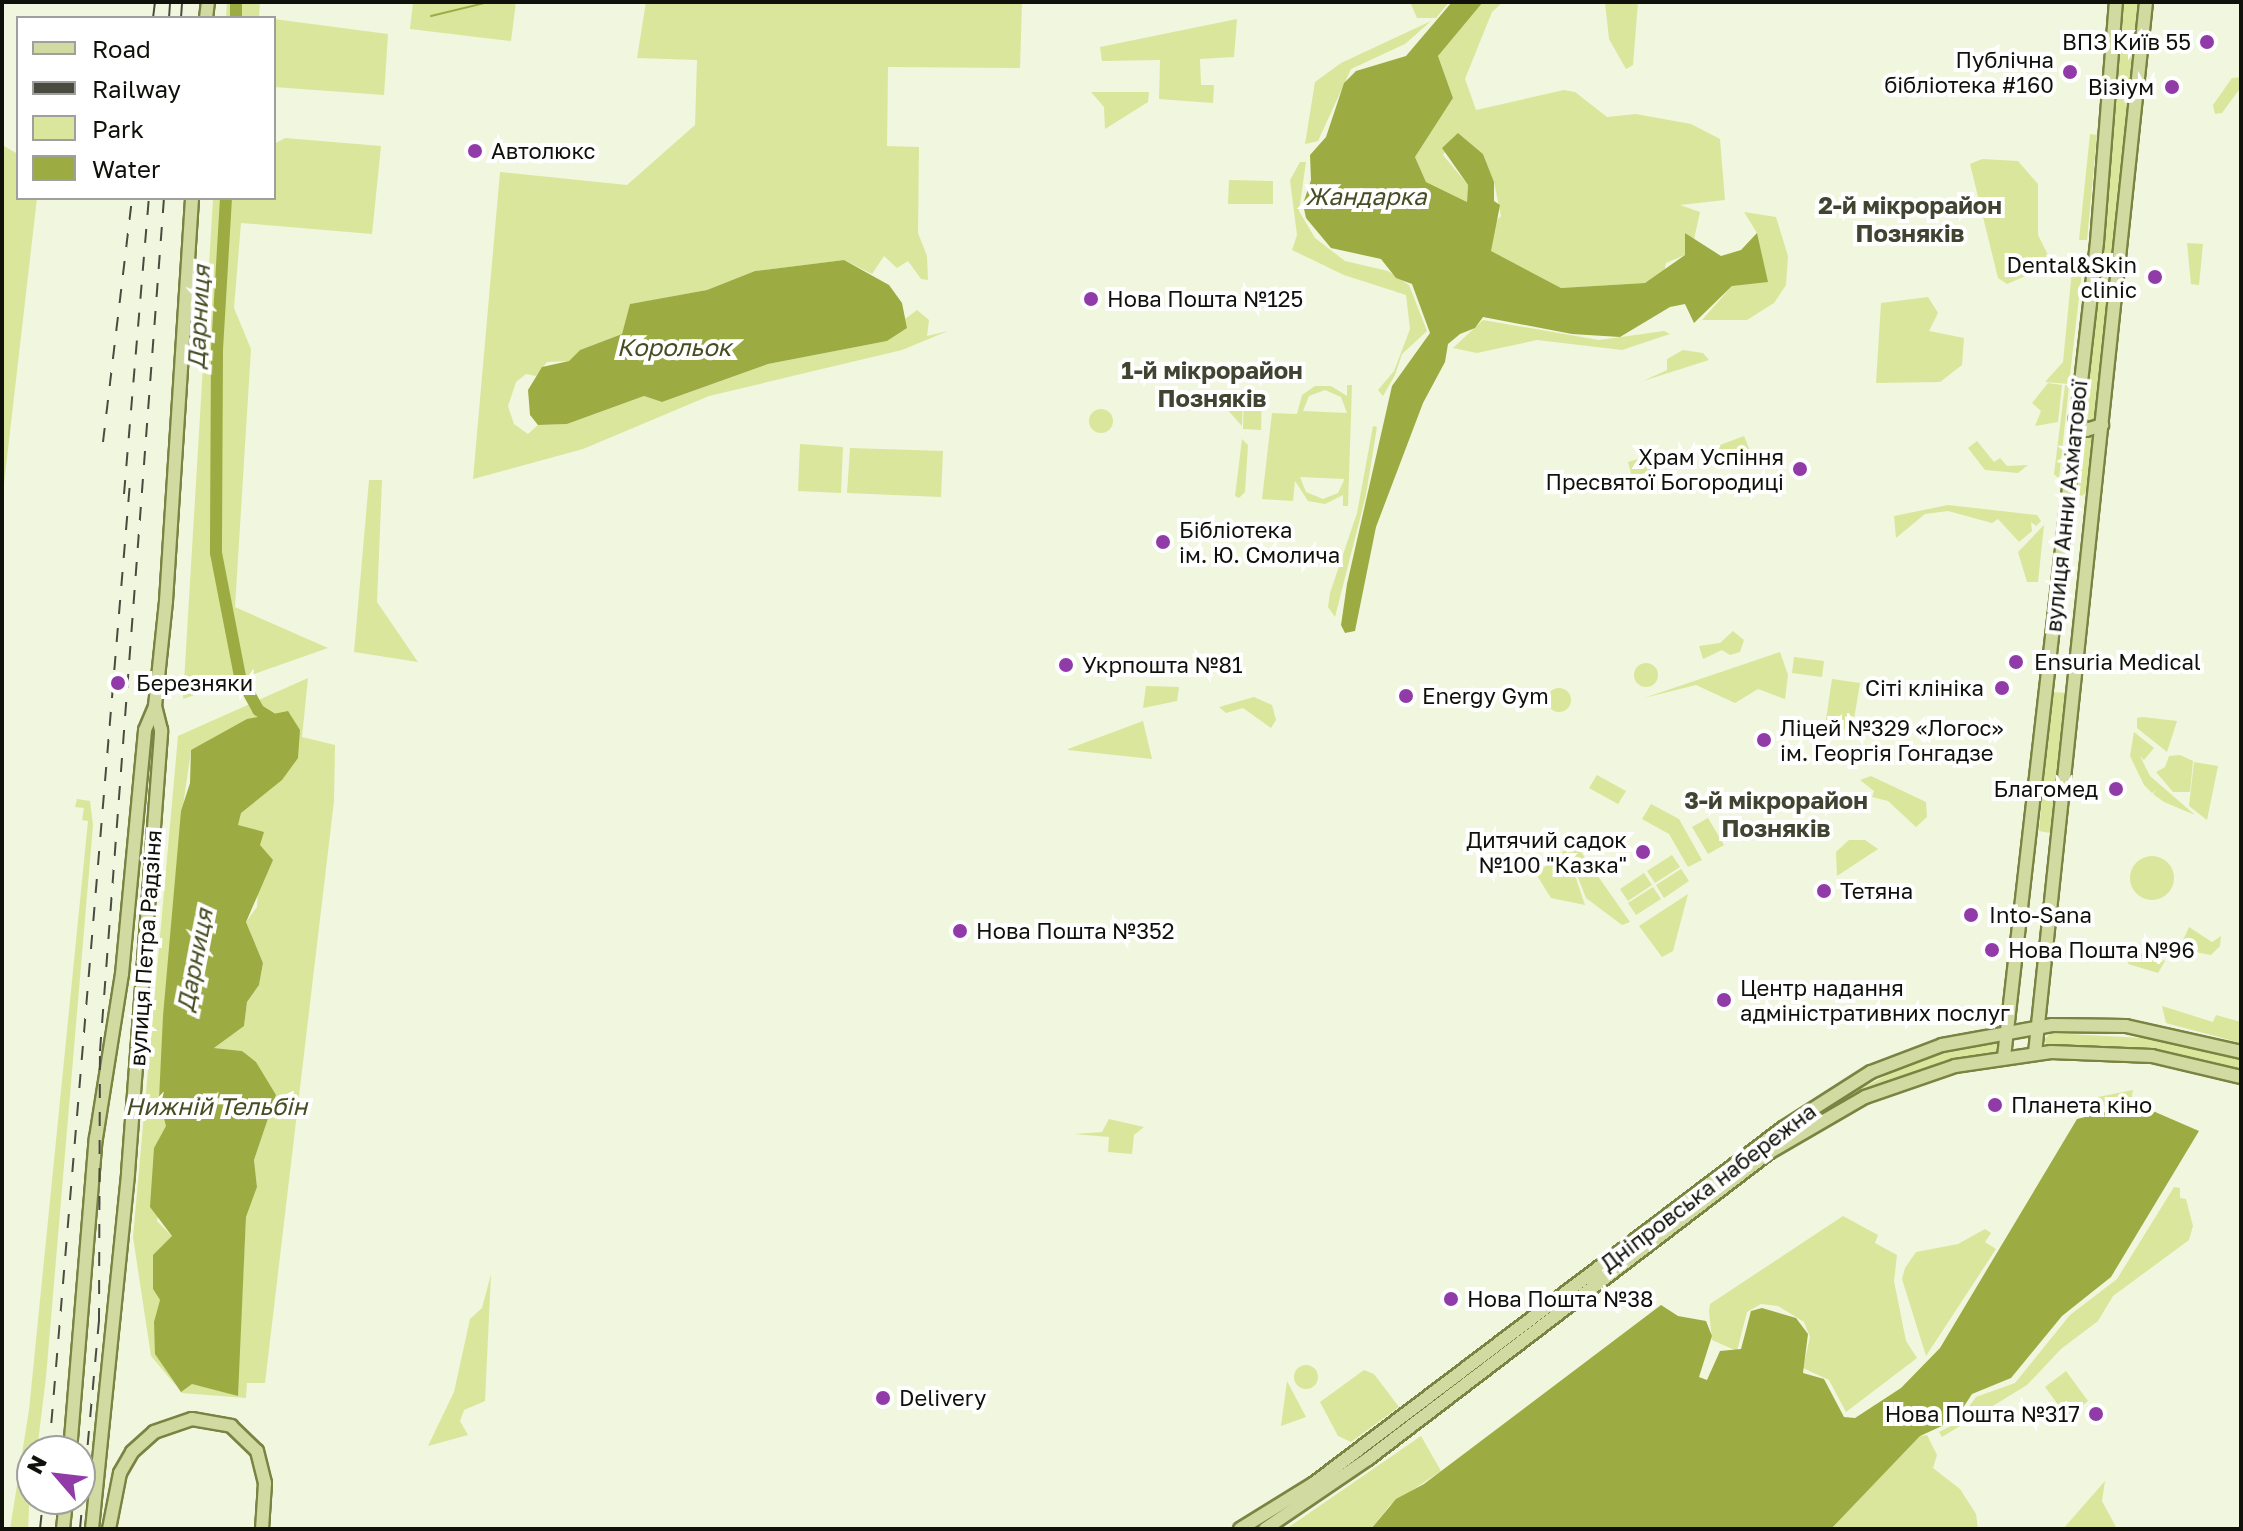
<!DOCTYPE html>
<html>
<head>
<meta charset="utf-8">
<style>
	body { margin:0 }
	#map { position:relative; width:2243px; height:1531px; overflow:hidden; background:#f1f6df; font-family:"Golos Text",sans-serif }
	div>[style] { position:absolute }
	.green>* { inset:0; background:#dae69c }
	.round { border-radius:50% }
	.water>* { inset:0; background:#9dab43 }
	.stream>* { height:2px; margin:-1px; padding:0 1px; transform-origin:1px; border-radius:1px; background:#9dab43 }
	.river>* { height:12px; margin:-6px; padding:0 6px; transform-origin:6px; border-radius:6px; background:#9dab43 }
	.roads { filter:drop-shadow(2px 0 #7a8342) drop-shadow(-2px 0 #7a8342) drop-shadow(0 2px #7a8342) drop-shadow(0 -2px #7a8342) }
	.major>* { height:12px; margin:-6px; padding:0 6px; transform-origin:6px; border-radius:6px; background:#d1daa0 }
	.rail>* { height:2px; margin-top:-1px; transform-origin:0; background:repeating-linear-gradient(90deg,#494b40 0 14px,transparent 0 28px) }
	.dots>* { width:22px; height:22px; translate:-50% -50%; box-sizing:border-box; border:4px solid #fff; border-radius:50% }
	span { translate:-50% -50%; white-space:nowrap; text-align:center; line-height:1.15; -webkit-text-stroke:8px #fff; paint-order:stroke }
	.poi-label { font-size:22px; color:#10110a }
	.right { translate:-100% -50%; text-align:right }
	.left { translate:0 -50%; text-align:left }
	.street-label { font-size:22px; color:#10110a }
	.water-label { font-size:24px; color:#474d23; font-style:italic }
	.neighbourhood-label { font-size:24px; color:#414431; font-weight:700 }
	.frame { position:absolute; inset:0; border:4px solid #10110a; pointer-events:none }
	.legend { position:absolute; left:16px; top:16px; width:260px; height:184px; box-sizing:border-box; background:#fff; border:2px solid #9fa09d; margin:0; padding:10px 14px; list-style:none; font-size:24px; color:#10110a }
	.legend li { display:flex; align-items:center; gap:16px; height:40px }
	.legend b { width:40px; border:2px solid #9fa09d }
	.north { position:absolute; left:16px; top:1435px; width:80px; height:80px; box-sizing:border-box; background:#fff; border:2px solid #9fa09d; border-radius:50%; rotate:298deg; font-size:22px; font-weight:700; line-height:32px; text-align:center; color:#10110a }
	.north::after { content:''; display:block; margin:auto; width:28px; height:36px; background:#913ba9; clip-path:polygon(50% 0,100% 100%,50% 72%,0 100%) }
</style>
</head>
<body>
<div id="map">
	<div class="green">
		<i style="clip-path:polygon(227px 2px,260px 2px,259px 17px,266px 18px,226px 18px)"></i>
		<i style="clip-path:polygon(413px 2px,516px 2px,511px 41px,410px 29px)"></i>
		<i style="clip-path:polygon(646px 2px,1022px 2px,1020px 68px,888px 67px,887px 146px,919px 147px,918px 233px,927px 256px,928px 280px,921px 279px,908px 261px,897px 268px,884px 256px,872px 274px,844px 260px,755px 271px,707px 290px,631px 304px,622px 334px,580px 350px,569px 361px,547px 362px,536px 376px,526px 374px,516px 382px,508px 406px,514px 424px,528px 434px,538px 425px,567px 424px,644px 396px,662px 402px,768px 364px,887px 341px,907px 328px,905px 319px,917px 310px,929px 320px,927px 336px,948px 331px,902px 350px,709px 396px,583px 449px,473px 479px,500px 172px,627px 185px,695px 125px,697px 60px,637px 58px)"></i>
		<i style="clip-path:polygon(1410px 2px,1449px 2px,1436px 18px,1417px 18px)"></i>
		<i style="clip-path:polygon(1483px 2px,1503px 2px,1492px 12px,1465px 79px,1476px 110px,1564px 90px,1575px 92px,1607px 117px,1636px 114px,1691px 124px,1720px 139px,1725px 200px,1680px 205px,1700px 212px,1694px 239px,1685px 233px,1685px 255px,1666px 263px,1664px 273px,1645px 283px,1561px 288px,1490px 251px,1495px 222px,1501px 216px,1494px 182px,1483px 154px,1458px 133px,1443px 155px,1468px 185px,1467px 202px,1426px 182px,1415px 157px,1453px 98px,1438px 56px)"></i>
		<i style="clip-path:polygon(1605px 2px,1638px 2px,1633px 65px,1626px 69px,1609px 39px)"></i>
		<i style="clip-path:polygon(2123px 2px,2140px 2px,2095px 420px,2088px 427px,2080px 415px,2112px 147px)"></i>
		<i style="clip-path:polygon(274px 19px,388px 34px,384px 95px,274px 87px)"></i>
		<i style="clip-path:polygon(1237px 19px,1234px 57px,1200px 59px,1201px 85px,1214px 85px,1213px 103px,1159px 99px,1160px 60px,1102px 61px,1100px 47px)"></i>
		<i style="clip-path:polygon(1431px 21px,1405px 44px,1351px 69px,1318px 141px,1305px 144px,1315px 82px,1341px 63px)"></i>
		<i style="clip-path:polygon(2241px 77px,2241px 87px,2222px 113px,2215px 114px,2213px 105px,2232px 78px)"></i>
		<i style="clip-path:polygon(1091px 92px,1149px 92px,1148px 102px,1105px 129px,1104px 107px)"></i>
		<i style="clip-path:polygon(2090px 134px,2097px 135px,2087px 240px,2079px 240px)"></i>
		<i style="clip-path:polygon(285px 138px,381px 146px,372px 234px,241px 223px,234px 308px,251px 349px,235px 607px,328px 648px,183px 699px,213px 199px,274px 198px,274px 144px)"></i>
		<i style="clip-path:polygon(2px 145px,18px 154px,18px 198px,37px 198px,2px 501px)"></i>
		<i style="clip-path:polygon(1982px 159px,2018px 161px,2038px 184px,2038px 235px,2050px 259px,2042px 269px,2007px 284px,1998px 278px,1970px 164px)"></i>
		<i style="clip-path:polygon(1300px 162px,1306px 162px,1299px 211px,1315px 238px,1345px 261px,1388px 271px,1409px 285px,1427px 331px,1402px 354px,1395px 375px,1383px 396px,1378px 390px,1394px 371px,1410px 329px,1406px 295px,1344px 275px,1292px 250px,1297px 235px,1290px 180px)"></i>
		<i style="clip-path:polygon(1229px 180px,1273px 181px,1273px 204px,1228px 204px)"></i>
		<i style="clip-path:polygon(1744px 212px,1776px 217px,1788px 256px,1786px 285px,1774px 303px,1747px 320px,1702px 320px,1732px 286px,1757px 233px)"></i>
		<i style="clip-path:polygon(2187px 243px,2203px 244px,2199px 285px,2191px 284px)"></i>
		<i style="clip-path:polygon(2072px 270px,2082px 271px,2069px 384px,2045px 382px,2063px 362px)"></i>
		<i style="clip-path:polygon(1928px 297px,1938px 313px,1929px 331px,1964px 338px,1962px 365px,1940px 382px,1876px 383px,1881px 303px)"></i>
		<i style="clip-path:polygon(1483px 320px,1599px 340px,1664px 331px,1670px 334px,1622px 350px,1537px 340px,1477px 353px,1453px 348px)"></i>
		<i style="clip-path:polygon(1683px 350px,1703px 353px,1709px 360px,1643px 381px,1667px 370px,1667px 359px)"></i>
		<i style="clip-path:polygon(2048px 383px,2062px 385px,2058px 422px,2035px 426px,2041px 411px,2032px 403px)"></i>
		<i style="clip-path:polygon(evenodd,1347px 385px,1352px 385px,1348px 506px,1343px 506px,1343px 495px,1325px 504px,1308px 501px,1295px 481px,1293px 501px,1262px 499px,1272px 413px,1297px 414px,1302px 395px,1315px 386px,1331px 386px,1347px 396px,1347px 385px,1325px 390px,1341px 397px,1347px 413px,1303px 411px,1309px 396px,1325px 390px,1347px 385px,1300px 477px,1344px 479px,1344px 480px,1338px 493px,1323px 499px,1306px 492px,1300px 477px)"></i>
		<i style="clip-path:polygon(2065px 385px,2069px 386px,2059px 479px,2054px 474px)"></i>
		<i style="clip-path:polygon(1224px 391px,1243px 392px,1242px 426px,1223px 405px)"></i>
		<i style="clip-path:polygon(1244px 393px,1262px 393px,1261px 430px,1243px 429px)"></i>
		<i class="round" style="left:1089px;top:409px;width:24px;height:24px"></i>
		<i style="clip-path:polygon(1373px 426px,1377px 427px,1366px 495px,1335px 617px,1328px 607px,1330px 593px,1357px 513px)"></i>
		<i style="clip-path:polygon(2079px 430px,2094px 432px,2090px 489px,2082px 496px,2073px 492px)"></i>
		<i style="clip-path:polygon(1744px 436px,1751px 453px,1718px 465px,1712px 448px)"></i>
		<i style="clip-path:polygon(1242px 439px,1248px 445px,1245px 492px,1239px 498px,1235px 496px)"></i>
		<i style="clip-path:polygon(1977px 441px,1994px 462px,2000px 458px,2007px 466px,2028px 465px,2018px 473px,1985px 470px,1968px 448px)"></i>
		<i style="clip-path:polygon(800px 444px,843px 447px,841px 493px,798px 491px)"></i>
		<i style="clip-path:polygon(850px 448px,943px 451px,941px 497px,847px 493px)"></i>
		<i style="clip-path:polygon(1657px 453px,1661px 468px,1632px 477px,1628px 462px)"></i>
		<i style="clip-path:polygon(369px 480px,382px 480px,377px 602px,418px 662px,354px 652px)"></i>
		<i style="clip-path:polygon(1948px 505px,2037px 515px,2041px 521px,2036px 526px,2031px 522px,2032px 531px,2019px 542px,1998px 519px,1992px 523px,1948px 511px,1925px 514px,1896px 538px,1894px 516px)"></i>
		<i style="clip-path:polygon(2044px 525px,2038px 582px,2027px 582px,2018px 552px)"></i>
		<i style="clip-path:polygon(1733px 631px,1744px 640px,1740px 652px,1730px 655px,1722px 650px,1703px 659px,1699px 646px,1720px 643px)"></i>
		<i style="clip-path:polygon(1780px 652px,1788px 675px,1785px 699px,1758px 689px,1735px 703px,1696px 685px,1644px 698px)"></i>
		<i style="clip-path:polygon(1794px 657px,1824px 661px,1822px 677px,1792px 673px)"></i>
		<i class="round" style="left:1634px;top:663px;width:24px;height:24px"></i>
		<i style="clip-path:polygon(evenodd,308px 678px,302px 737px,335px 745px,334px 801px,265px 1383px,247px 1383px,246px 1398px,182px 1393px,151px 1356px,133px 1237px,178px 736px,308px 678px,254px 731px,183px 807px,191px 750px,254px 731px,308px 678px,260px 845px,257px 907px,246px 922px,263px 963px,259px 985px,247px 1002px,244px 1026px,214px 1048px,242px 1051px,276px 1095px,254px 1160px,257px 1187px,246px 1217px,237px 1396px,210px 1385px,192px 1384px,179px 1390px,155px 1353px,160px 1300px,153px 1289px,153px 1255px,170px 1244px,172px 1236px,157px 1221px,191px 1059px,260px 845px)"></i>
		<i style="clip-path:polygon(1832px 679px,1860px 683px,1852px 731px,1825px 726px)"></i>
		<i style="clip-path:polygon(1146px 686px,1179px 687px,1177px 701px,1143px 708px)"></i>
		<i class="round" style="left:1547px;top:688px;width:24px;height:24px"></i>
		<i style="clip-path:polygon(2052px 692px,2067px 693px,2050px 833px,2039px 831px)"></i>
		<i style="clip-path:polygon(1254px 697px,1272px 705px,1276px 720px,1271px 728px,1243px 708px,1226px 713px,1219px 707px)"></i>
		<i style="clip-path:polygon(2143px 717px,2177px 721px,2167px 752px,2137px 728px,2137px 718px)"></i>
		<i style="clip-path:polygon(1143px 721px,1152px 759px,1068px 750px,1068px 749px)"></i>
		<i style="clip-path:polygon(2134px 732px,2154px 748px,2144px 760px,2140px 756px,2150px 776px,2195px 815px,2164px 802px,2153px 794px,2156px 790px,2152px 793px,2144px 785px,2130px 756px)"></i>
		<i style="clip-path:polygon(2180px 755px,2193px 761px,2190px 792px,2173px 792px,2156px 772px,2165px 767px,2169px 756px)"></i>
		<i style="clip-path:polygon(2194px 762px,2218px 766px,2207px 820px,2189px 806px)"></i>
		<i style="clip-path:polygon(1597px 775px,1626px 791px,1618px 804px,1589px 788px)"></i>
		<i style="clip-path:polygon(1871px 776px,1926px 802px,1927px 817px,1916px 827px,1888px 801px,1872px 797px,1874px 791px,1860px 780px)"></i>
		<i style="clip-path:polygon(77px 799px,90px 801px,93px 825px,46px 1377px,37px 1451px,32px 1451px,28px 1529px,10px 1529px,29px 1410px,88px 821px,82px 820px,84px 808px,75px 807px)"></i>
		<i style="clip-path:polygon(1651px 804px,1679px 819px,1702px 860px,1688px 867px,1669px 834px,1642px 819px)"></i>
		<i style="clip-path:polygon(1708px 818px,1724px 845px,1708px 854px,1692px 827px)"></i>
		<i style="clip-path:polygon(1572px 839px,1630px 922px,1622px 925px,1586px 898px,1565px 844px)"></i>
		<i style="clip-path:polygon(1849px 840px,1865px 840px,1878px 849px,1837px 876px,1836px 852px)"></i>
		<i style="clip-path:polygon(1566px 849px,1585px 905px,1551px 898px,1536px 874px)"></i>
		<i style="clip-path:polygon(1672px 855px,1680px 867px,1655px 883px,1647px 871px)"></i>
		<i class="round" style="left:2130px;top:856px;width:44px;height:44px"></i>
		<i style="clip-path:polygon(1681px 869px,1689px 881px,1664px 898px,1656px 885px)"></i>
		<i style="clip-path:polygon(1644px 873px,1652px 885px,1628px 901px,1620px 889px)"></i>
		<i style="clip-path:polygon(1653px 887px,1661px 899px,1636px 915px,1628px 903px)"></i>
		<i style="clip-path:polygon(1688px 894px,1673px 951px,1662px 957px,1639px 926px)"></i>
		<i style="clip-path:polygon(2189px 927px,2212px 942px,2221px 936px,2220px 946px,2211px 955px,2179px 949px)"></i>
		<i style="clip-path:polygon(2131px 953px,2153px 954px,2165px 961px,2158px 973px,2128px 964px)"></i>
		<i style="clip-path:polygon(2162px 1006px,2213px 1022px,2216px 1015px,2241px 1022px,2241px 1043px,2166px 1023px)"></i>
		<i style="clip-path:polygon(2051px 1033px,2160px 1039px,2241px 1059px,2241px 1070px,2159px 1050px,2048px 1045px,2043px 1040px)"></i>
		<i style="clip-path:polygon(1994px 1040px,2000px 1047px,1996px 1053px,1925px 1068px,1831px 1104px,1922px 1057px)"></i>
		<i style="clip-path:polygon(2133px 1090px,2131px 1101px,2075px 1113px,2083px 1100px)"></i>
		<i style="clip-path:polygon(1109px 1119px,1144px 1127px,1134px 1135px,1132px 1154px,1108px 1152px,1109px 1137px,1074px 1134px,1102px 1132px)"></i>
		<i style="clip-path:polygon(2174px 1187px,2180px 1188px,2180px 1198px,2186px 1199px,2193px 1226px,2189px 1240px,2113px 1296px,2098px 1321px,2061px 1349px,2027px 1385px,1942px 1437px,1939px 1432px,1957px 1423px,1976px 1397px,2015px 1383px,2070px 1315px,2117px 1279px)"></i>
		<i style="clip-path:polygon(1843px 1216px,1878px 1235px,1875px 1243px,1897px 1255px,1894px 1281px,1906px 1341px,1917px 1358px,1846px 1412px,1829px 1380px,1803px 1368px,1810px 1337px,1804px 1322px,1778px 1306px,1761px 1304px,1747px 1312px,1737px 1351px,1712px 1340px,1709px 1311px,1710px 1304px)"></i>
		<i style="clip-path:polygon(1985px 1229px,1991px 1233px,1985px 1242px,1996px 1249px,1926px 1356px,1902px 1279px,1905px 1268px,1916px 1252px,1958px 1244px)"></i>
		<i style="clip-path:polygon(491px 1274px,485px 1401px,464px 1410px,460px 1421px,468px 1435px,428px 1446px,454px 1392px,470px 1319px,482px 1308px)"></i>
		<i class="round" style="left:1294px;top:1365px;width:24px;height:24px"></i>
		<i style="clip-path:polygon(1364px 1370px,1374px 1374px,1399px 1407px,1351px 1442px,1338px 1436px,1320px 1402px)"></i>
		<i style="clip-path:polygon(2066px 1371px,2088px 1401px,2067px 1417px,2045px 1387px)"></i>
		<i style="clip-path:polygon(1287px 1381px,1306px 1417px,1281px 1426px)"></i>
		<i style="clip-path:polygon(1927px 1435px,1937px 1455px,1933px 1468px,1960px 1489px,1976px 1514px,1978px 1529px,1831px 1529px,1920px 1436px)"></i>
		<i style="clip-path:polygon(1421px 1436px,1441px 1471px,1390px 1505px,1371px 1529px,1286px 1529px)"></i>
		<i style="clip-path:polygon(2105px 1481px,2102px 1501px,2117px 1529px,2063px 1529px)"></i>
	</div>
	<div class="water">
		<i style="clip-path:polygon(1452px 2px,1483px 2px,1438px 56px,1453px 98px,1415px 157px,1426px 182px,1467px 202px,1468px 185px,1442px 148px,1458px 133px,1483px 154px,1494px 182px,1494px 201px,1500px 205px,1491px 251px,1561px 288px,1645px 283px,1685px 255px,1685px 233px,1721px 256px,1741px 250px,1757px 233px,1768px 282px,1732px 286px,1694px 323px,1685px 304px,1670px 307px,1620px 337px,1572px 334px,1483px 317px,1475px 328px,1460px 334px,1448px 344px,1445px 362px,1423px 403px,1376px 527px,1355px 631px,1345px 633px,1341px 625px,1347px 584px,1392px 386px,1430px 333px,1412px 284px,1396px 278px,1381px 259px,1331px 248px,1306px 218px,1303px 204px,1311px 180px,1310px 155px,1326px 137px,1344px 83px,1356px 71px,1406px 56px)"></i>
		<i style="clip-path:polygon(844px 260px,889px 285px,902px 303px,907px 328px,887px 341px,768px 364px,662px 402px,644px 396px,567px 424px,538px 425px,530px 415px,528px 390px,542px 367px,569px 361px,580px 350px,622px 334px,630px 304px,707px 290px,755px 271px)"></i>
		<i style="clip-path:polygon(288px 711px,300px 730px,298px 758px,282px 780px,241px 813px,238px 825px,264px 832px,260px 845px,273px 860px,246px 922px,263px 963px,259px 985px,247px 1002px,244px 1026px,214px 1048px,242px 1051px,256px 1062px,276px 1095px,254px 1160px,257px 1187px,246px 1217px,238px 1396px,192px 1384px,181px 1392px,155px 1354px,154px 1322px,160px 1300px,153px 1289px,153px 1255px,172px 1236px,150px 1207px,154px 1148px,166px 1126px,159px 1099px,163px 1016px,181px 811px,190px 783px,191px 750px,247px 719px)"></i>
		<i style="clip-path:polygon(2122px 1108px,2146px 1108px,2199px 1131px,2111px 1277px,2062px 1316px,2011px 1378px,1972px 1394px,1955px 1420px,1920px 1436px,1831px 1529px,1371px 1529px,1396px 1499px,1424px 1484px,1661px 1305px,1678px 1316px,1706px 1321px,1712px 1336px,1699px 1377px,1707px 1380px,1720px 1351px,1741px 1349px,1751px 1311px,1762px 1308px,1796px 1318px,1808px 1334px,1803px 1373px,1824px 1379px,1844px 1417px,1855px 1418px,1901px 1388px,1940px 1348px,2077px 1119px)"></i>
	</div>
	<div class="stream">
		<i style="left:431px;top:16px;width:60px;rotate:-13.6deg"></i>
	</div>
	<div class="river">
		<i style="left:236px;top:18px;width:16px;rotate:-90deg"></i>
		<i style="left:226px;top:198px;width:151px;rotate:93.4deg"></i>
		<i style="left:217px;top:349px;width:204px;rotate:90.3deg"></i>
		<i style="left:216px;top:553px;width:126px;rotate:79deg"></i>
		<i style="left:240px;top:677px;width:38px;rotate:61deg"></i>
		<i style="left:258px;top:710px;width:25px;rotate:32deg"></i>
	</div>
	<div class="roads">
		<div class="major">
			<i style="left:206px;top:18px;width:16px;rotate:-83deg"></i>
			<i style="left:2075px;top:420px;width:15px;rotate:42deg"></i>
			<i style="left:2086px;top:430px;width:17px;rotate:-17deg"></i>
			<i style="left:2035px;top:1053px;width:1057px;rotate:-83.97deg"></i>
			<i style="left:2004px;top:1057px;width:820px;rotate:-83.49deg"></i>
			<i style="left:2097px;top:242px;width:241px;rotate:-85.5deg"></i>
			<i style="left:70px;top:1451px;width:314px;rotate:-85.3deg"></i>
			<i style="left:96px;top:1138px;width:166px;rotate:-81deg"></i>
			<i style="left:122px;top:974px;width:245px;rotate:-84.6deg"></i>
			<i style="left:145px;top:730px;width:26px;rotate:-67deg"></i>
			<i style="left:155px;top:706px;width:106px;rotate:-84deg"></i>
			<i style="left:166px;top:601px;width:404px;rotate:-86.3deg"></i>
			<i style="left:63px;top:1529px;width:30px;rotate:-84deg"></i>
			<i style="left:92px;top:1529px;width:358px;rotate:-84.2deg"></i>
			<i style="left:128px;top:1173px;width:444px;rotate:-85.7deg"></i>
			<i style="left:161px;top:730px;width:25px;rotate:-104deg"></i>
			<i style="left:109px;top:1529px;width:57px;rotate:-78.9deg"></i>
			<i style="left:120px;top:1473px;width:24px;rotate:-60deg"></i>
			<i style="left:132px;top:1452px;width:30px;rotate:-42deg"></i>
			<i style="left:154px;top:1432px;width:40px;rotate:-18.9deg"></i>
			<i style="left:192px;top:1419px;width:40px;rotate:10deg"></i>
			<i style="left:231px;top:1426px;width:36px;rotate:44deg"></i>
			<i style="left:257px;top:1451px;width:33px;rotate:76deg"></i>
			<i style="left:265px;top:1483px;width:46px;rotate:93.7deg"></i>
			<i style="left:1240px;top:1529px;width:86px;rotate:-31.7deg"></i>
			<i style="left:1313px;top:1484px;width:590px;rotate:-37.14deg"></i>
			<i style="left:1783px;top:1128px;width:104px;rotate:-32.5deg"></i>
			<i style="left:1871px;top:1072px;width:76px;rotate:-20.8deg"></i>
			<i style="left:1942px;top:1045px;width:112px;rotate:-10.3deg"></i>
			<i style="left:2052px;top:1025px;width:74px;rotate:0.8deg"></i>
			<i style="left:2126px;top:1026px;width:118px;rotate:12.7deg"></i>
			<i style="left:1265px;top:1529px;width:125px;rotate:-34.2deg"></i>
			<i style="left:1368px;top:1459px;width:506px;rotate:-37.37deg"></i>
			<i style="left:1770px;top:1152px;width:110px;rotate:-30.1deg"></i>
			<i style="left:1865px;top:1097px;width:95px;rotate:-19deg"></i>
			<i style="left:1955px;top:1066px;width:97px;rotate:-8.3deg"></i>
			<i style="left:2051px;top:1052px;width:101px;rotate:2.3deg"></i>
			<i style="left:2152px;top:1056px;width:91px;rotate:13.3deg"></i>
		</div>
	</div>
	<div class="rail">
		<i style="left:153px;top:18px;width:16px;rotate:-83deg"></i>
		<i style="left:169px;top:18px;width:16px;rotate:-86deg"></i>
		<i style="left:181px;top:18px;width:16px;rotate:-86deg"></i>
		<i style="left:103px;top:442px;width:246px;rotate:-83.2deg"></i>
		<i style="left:124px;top:494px;width:297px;rotate:-85.2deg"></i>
		<i style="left:49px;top:1451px;width:972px;rotate:-85.22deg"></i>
		<i style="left:40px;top:1529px;width:30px;rotate:-84deg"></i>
		<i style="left:80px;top:1529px;width:208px;rotate:-84.8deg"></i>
		<i style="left:99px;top:1322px;width:271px;rotate:-89.8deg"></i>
		<i style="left:100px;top:1051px;width:855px;rotate:-85.71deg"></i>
	</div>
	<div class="dots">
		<i style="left:2207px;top:42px;background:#913ba9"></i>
		<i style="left:2070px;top:72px;background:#913ba9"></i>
		<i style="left:2172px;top:87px;background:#913ba9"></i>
		<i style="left:475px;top:151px;background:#913ba9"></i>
		<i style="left:2155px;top:277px;background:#913ba9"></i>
		<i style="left:1091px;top:299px;background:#913ba9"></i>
		<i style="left:1800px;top:469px;background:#913ba9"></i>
		<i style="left:1163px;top:542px;background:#913ba9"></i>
		<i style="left:2016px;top:662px;background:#913ba9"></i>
		<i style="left:1066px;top:665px;background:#913ba9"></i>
		<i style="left:118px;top:683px;background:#913ba9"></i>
		<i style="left:2002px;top:688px;background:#913ba9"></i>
		<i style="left:1406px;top:696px;background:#913ba9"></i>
		<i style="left:1764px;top:740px;background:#913ba9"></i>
		<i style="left:2116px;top:789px;background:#913ba9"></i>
		<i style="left:1643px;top:852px;background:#913ba9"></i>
		<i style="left:1824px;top:891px;background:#913ba9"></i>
		<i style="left:1971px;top:915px;background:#913ba9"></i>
		<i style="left:960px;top:931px;background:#913ba9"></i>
		<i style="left:1992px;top:950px;background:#913ba9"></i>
		<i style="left:1724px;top:1000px;background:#913ba9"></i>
		<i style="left:1995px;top:1105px;background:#913ba9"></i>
		<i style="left:1451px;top:1299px;background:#913ba9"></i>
		<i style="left:883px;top:1398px;background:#913ba9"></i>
		<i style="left:2096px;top:1414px;background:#913ba9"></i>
	</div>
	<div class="poi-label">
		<span class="right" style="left:2191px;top:42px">ВПЗ Київ 55</span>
		<span class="right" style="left:2054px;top:72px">Публічна<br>бібліотека #160</span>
		<span class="right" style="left:2154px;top:87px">Візіум</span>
		<span class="left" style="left:491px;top:151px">Автолюкс</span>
		<span class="right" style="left:2137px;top:277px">Dental&amp;Skin<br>clinic</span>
		<span class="left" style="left:1107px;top:299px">Нова Пошта №125</span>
		<span class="right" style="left:1784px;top:469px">Храм Успіння<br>Пресвятої Богородиці</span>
		<span class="left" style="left:1179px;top:542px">Бібліотека<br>ім. Ю. Смолича</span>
		<span class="left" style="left:2034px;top:662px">Ensuria Medical</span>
		<span class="left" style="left:1082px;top:665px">Укрпошта №81</span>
		<span class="left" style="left:136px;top:683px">Березняки</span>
		<span class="right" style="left:1984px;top:688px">Сіті клініка</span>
		<span class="left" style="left:1422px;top:696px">Energy Gym</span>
		<span class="left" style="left:1780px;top:740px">Ліцей №329 «Логос»<br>ім. Георгія Гонгадзе</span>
		<span class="right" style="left:2098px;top:789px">Благомед</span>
		<span class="right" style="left:1627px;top:852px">Дитячий садок<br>№100 "Казка"</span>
		<span class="left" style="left:1840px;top:891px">Тетяна</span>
		<span class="left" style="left:1989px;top:915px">Into-Sana</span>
		<span class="left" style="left:976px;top:931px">Нова Пошта №352</span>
		<span class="left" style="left:2008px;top:950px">Нова Пошта №96</span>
		<span class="left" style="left:1740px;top:1000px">Центр надання<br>адміністративних послуг</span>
		<span class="left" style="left:2011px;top:1105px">Планета кіно</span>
		<span class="left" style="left:1467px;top:1299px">Нова Пошта №38</span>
		<span class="left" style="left:899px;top:1398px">Delivery</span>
		<span class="right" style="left:2080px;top:1414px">Нова Пошта №317</span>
	</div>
	<div class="street-label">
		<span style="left:2066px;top:506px;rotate:-84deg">вулиця Анни Ахматової</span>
		<span style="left:145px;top:948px;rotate:-86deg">вулиця Петра Радзіня</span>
		<span style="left:1708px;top:1187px;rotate:-37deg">Дніпровська набережна</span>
	</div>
	<div class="water-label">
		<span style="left:1366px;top:196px">Жандарка</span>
		<span style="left:198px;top:317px;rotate:-87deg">Дарниця</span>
		<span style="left:674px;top:347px">Корольок</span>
		<span style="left:194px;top:960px;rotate:-79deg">Дарниця</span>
		<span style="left:216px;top:1106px">Нижній Тельбін</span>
	</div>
	<div class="neighbourhood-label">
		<span style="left:1910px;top:219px">2-й мікрорайон<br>Позняків</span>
		<span style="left:1212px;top:384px">1-й мікрорайон<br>Позняків</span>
		<span style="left:1776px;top:814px">3-й мікрорайон<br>Позняків</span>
	</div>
	<div class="frame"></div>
	<ul class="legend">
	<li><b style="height:10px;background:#d1daa0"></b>Road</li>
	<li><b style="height:10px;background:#494b40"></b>Railway</li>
	<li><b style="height:22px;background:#dae69c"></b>Park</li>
	<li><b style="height:22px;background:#9dab43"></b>Water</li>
	</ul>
	<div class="north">N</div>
</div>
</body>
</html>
